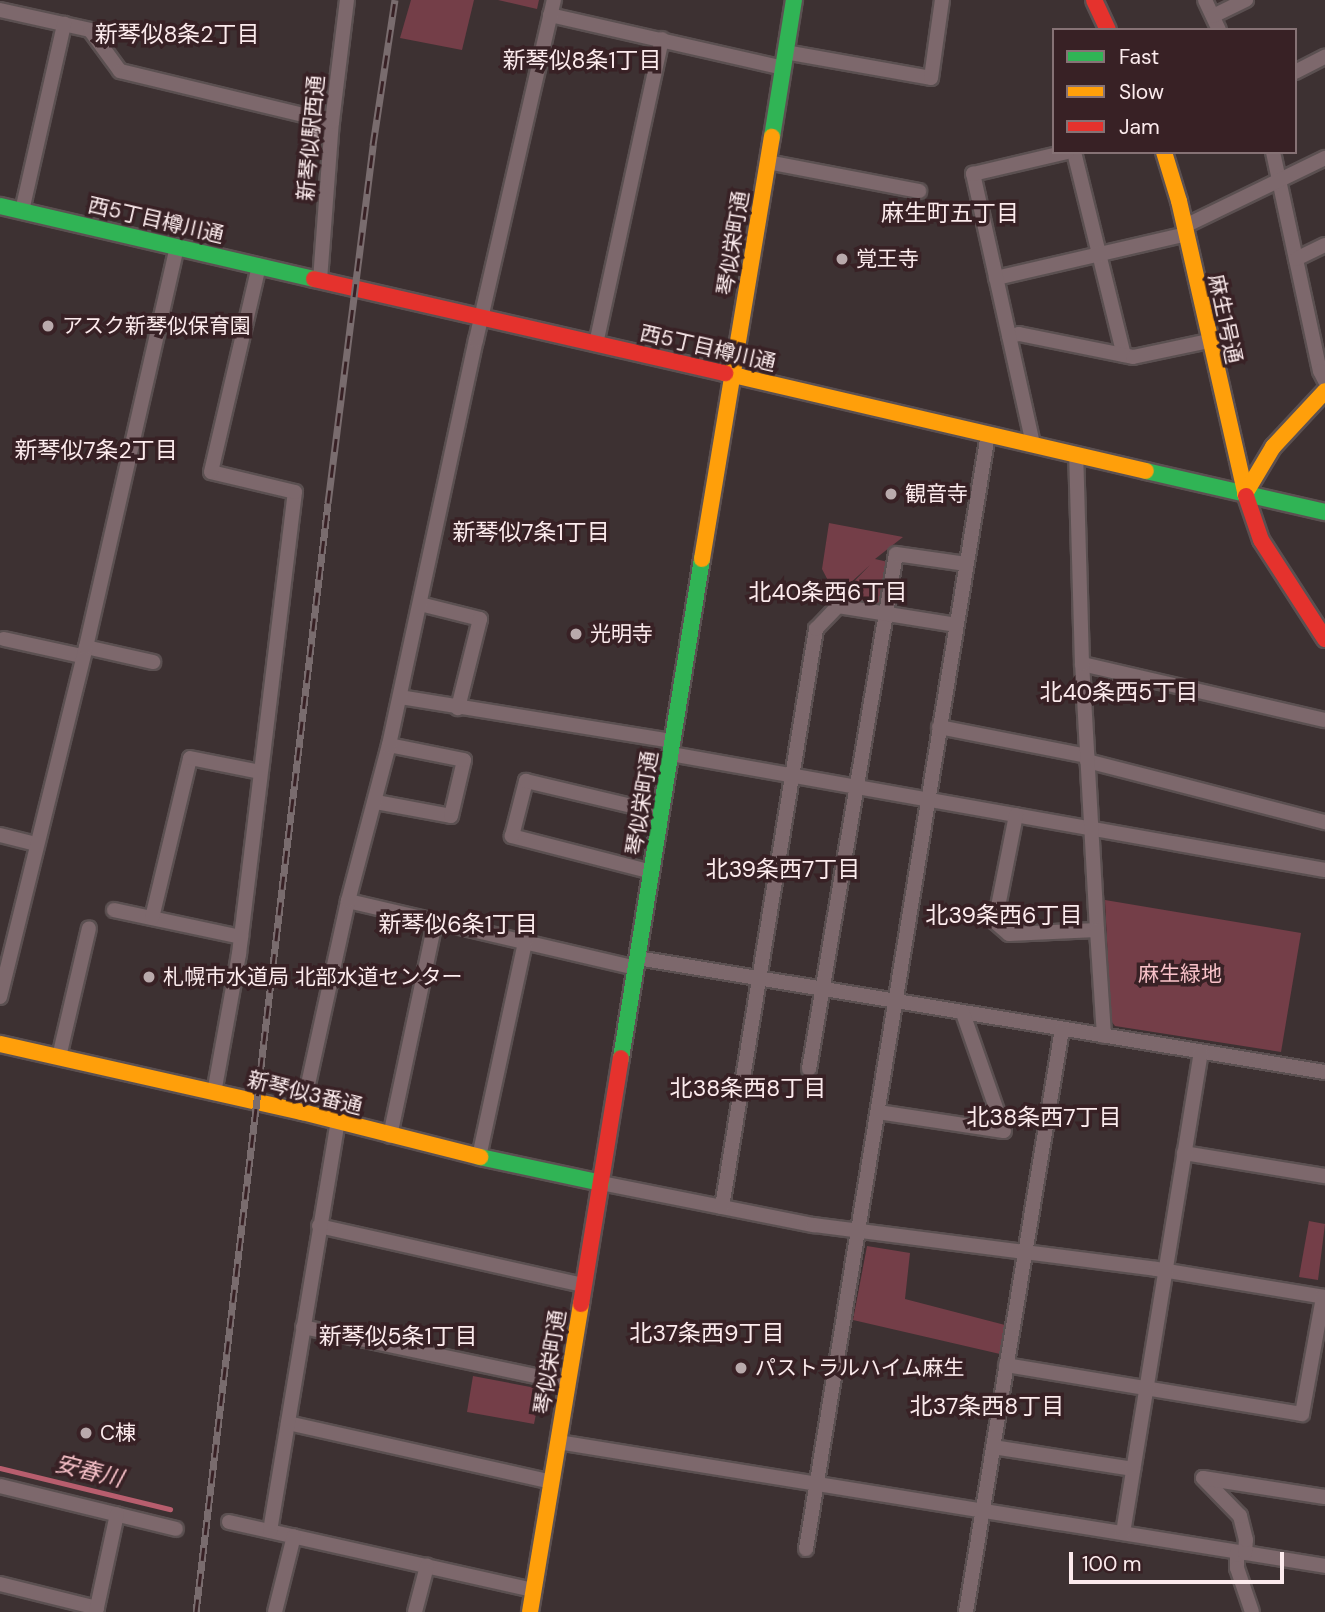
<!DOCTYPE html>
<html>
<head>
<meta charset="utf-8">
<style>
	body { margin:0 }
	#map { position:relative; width:1325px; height:1612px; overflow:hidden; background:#3d3132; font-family:"DM Sans","Noto Sans JP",sans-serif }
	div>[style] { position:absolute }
	.green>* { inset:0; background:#743e48 }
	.stream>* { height:4.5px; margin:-2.25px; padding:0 2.25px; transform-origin:2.25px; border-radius:2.25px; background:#b85e6e }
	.roads { filter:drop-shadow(2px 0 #5b5051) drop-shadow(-2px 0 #5b5051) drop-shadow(0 2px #5b5051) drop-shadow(0 -2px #5b5051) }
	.street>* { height:14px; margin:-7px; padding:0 7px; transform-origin:7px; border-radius:7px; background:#7d686c }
	.fast>* { height:16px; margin:-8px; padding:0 8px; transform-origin:8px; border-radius:8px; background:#30b455 }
	.slow>* { height:16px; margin:-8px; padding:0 8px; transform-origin:8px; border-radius:8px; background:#ff9f0a }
	.jam>* { height:16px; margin:-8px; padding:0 8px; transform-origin:8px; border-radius:8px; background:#e5322d }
	.rail>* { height:7px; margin-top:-3.5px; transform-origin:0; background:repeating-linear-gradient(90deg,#382125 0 13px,#796c6e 0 26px); box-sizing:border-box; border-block:2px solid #796c6e }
	.dots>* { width:19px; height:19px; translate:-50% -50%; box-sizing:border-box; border:4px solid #382125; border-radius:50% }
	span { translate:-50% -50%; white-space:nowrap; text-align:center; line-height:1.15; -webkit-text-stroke:7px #382125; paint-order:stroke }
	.street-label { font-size:21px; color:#fcebed }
	.poi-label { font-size:21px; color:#fcebed }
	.left { translate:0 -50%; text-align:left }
	.park-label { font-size:21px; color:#f8c2c9 }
	.neighbourhood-label { font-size:23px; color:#fcebed }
	.water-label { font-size:23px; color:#f7c1c8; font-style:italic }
	.legend { position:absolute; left:1052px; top:28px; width:245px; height:126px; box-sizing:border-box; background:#382125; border:2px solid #867275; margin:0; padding:9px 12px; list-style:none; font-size:21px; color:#fcebed }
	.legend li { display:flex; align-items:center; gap:14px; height:35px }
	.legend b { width:35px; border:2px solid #867275 }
	.scale { position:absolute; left:1069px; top:1552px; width:215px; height:32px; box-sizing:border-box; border:4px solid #fcebed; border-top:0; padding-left:9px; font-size:21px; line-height:24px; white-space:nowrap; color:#fcebed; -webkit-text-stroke:5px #382125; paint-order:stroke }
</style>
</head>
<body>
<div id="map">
	<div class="green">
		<i style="clip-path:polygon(411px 0,474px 0,462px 50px,400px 38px)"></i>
		<i style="clip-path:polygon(498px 0,539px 0,537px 9px)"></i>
		<i style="clip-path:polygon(829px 523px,903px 537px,875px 559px,888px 562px,880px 607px,836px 600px,870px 565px,836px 596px,822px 569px)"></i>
		<i style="clip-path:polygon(1105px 900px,1301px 933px,1281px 1052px,1115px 1026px,1111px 1021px)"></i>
		<i style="clip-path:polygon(1309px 1221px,1325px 1224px,1318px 1280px,1299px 1277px)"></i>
		<i style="clip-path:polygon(867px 1246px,910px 1253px,905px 1299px,1005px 1325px,1000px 1354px,853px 1320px)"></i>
		<i style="clip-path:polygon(473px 1376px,541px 1389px,534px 1424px,467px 1412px)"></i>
	</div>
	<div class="stream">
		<i style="left:0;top:1468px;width:175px;rotate:13.6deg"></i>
	</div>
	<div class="roads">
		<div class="street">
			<i style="left:1205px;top:0;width:33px;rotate:65deg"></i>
			<i style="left:0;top:10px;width:92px;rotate:12.5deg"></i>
			<i style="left:90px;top:30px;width:51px;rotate:53.8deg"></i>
			<i style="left:120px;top:71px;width:218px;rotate:13.5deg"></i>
			<i style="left:550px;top:15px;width:239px;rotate:12.8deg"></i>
			<i style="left:1213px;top:16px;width:37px;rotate:-26deg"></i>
			<i style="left:785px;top:52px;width:148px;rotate:10.1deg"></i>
			<i style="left:931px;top:78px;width:79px;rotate:-82deg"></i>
			<i style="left:1295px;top:72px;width:34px;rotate:-27deg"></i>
			<i style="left:1074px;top:152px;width:209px;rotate:76.2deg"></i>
			<i style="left:1273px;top:152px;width:224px;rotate:77.9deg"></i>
			<i style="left:1320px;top:371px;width:11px;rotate:63deg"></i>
			<i style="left:767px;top:162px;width:155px;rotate:10.8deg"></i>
			<i style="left:22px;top:211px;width:192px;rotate:-77.3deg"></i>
			<i style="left:1185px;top:226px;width:156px;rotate:-25.9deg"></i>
			<i style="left:1296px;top:259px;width:32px;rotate:-26deg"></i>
			<i style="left:996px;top:278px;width:195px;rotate:-13deg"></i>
			<i style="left:320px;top:280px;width:158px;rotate:-85.7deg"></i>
			<i style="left:332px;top:122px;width:123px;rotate:-83deg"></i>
			<i style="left:1009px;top:336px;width:10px;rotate:-11deg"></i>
			<i style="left:1019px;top:334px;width:116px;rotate:11.4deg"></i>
			<i style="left:1133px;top:357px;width:78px;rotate:-11.9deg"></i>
			<i style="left:596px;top:344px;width:312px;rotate:-77.8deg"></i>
			<i style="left:1033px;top:444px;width:277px;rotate:-102.5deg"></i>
			<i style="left:973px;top:174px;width:97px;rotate:-13.2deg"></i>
			<i style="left:420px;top:604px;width:62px;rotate:14deg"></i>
			<i style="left:480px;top:619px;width:92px;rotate:103.9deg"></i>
			<i style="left:4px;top:639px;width:80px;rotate:12.3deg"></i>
			<i style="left:86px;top:647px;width:69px;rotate:12.6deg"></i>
			<i style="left:1082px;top:664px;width:249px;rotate:13deg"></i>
			<i style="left:400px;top:697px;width:277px;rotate:9.2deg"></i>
			<i style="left:939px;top:727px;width:151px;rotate:11.1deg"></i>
			<i style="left:671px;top:754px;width:664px;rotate:10.06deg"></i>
			<i style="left:1087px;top:761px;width:246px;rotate:14.4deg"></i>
			<i style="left:376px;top:802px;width:76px;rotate:10.6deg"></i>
			<i style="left:451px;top:816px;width:57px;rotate:-76.9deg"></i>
			<i style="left:464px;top:760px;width:76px;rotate:-168.7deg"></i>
			<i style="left:1016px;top:815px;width:109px;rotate:101.1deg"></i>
			<i style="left:995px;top:922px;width:18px;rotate:41deg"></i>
			<i style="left:1009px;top:934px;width:88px;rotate:-2.6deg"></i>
			<i style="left:1097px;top:930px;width:266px;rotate:-93.2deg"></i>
			<i style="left:1082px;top:664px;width:210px;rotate:-91.6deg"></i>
			<i style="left:0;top:835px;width:37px;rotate:14deg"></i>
			<i style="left:652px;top:872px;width:145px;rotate:-165.6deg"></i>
			<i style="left:512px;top:836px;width:57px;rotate:-75.7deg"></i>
			<i style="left:526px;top:781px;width:139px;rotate:13.3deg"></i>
			<i style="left:348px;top:901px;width:296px;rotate:13.1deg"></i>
			<i style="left:114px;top:910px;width:130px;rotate:12deg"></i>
			<i style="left:152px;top:918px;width:164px;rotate:-76.6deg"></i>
			<i style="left:190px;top:758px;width:71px;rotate:11.3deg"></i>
			<i style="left:1097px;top:930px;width:106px;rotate:86.2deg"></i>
			<i style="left:637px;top:958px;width:697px;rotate:9.41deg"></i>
			<i style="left:0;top:997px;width:360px;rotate:-76.2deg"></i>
			<i style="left:86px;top:647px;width:410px;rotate:-77.2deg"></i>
			<i style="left:59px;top:1057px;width:132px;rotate:-76.9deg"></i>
			<i style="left:809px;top:1069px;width:522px;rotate:-80.41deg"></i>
			<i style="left:896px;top:554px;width:71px;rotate:8.1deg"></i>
			<i style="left:214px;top:1093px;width:141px;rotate:-79.8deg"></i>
			<i style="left:239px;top:954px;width:465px;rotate:-83.1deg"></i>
			<i style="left:295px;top:492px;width:86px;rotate:-166.6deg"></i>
			<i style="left:211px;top:472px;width:212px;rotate:-76.9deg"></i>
			<i style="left:302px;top:1112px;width:216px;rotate:-77.7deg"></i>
			<i style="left:348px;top:901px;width:161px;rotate:-75.3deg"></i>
			<i style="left:389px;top:745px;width:414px;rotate:-77.9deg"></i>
			<i style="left:476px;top:340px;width:349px;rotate:-77.1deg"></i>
			<i style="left:878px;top:1112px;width:127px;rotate:8.6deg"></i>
			<i style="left:1004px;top:1131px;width:125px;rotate:-109.2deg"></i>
			<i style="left:390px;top:1136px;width:218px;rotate:-78.1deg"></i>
			<i style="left:1184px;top:1153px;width:143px;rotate:9.3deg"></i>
			<i style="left:479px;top:1157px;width:219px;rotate:-77.9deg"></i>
			<i style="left:601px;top:1183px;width:217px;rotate:11.2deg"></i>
			<i style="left:814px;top:1225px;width:345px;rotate:7.3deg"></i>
			<i style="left:1156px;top:1269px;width:171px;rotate:9.4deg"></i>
			<i style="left:722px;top:1207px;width:586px;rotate:-80.76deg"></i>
			<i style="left:816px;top:629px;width:32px;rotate:-46deg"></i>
			<i style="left:838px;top:606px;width:120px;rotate:9.1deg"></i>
			<i style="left:319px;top:1226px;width:271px;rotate:12.6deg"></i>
			<i style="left:303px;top:1327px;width:271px;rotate:11.9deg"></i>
			<i style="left:1006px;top:1365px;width:300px;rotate:9.4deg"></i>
			<i style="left:1302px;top:1414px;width:119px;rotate:-79.8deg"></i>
			<i style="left:288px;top:1423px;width:270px;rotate:12.6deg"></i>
			<i style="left:558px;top:1442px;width:777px;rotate:9.18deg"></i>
			<i style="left:993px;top:1447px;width:142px;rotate:8.9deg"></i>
			<i style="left:0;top:1486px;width:181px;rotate:13.7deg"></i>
			<i style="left:229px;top:1522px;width:312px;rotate:12.6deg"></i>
			<i style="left:270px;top:1531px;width:415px;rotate:-80.6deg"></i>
			<i style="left:1123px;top:1533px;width:487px;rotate:-80.8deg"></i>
			<i style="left:806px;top:1549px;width:1130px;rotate:-80.73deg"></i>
			<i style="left:1237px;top:1552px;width:16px;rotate:90deg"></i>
			<i style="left:1237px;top:1568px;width:46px;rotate:71.2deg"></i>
			<i style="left:1245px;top:1553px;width:13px;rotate:-86deg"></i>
			<i style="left:1246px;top:1540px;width:25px;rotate:-104deg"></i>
			<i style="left:1240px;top:1516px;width:53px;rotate:-134.2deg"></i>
			<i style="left:1203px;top:1478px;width:123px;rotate:8.9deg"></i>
			<i style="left:0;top:1584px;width:100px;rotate:13.9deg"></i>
			<i style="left:96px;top:1612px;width:100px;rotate:-77.9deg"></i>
			<i style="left:275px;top:1612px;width:78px;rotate:-76deg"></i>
			<i style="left:415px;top:1612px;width:48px;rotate:-75.4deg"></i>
			<i style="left:966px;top:1612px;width:591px;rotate:-80.65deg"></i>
		</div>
		<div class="fast">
			<i style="left:772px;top:137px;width:139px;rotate:-80.9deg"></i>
			<i style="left:0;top:206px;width:322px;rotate:13.1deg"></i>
			<i style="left:1146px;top:471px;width:184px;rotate:12.9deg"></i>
			<i style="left:621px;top:1058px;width:506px;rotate:-80.78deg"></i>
			<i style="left:480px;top:1157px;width:124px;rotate:12.1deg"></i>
		</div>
		<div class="slow">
			<i style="left:1164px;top:152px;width:51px;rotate:73deg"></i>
			<i style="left:1179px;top:201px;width:303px;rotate:77.2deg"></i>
			<i style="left:725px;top:373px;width:432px;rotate:13.1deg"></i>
			<i style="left:1245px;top:494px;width:55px;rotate:-59.2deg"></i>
			<i style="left:1273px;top:447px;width:76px;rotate:-47.1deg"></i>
			<i style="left:702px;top:559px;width:428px;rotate:-80.6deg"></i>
			<i style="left:0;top:1044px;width:310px;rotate:12.7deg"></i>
			<i style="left:302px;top:1112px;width:184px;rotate:14.2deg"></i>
			<i style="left:530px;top:1612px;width:312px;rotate:-80.6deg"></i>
		</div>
		<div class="jam">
			<i style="left:1094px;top:0;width:33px;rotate:65deg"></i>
			<i style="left:314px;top:279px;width:422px;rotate:12.9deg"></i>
			<i style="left:1246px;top:496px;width:46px;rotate:71.2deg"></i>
			<i style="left:1261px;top:540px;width:118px;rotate:57.1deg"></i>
			<i style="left:581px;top:1304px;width:249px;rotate:-80.8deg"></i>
		</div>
	</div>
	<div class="rail">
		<i style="left:196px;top:1612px;width:1117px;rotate:-83.21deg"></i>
		<i style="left:328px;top:503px;width:361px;rotate:-82.8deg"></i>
		<i style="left:373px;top:145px;width:147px;rotate:-81.4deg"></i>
	</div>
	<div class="dots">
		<i style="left:842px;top:259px;background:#b9aaac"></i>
		<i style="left:48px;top:326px;background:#b9aaac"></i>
		<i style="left:891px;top:494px;background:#b9aaac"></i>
		<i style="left:576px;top:634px;background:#b9aaac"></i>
		<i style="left:149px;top:977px;background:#b9aaac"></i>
		<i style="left:741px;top:1368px;background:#b9aaac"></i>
		<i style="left:86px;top:1433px;background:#b9aaac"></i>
	</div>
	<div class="street-label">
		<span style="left:311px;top:138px;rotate:-85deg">新琴似駅西通</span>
		<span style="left:156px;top:220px;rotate:13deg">西5丁目樽川通</span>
		<span style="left:733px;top:243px;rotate:-81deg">琴似栄町通</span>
		<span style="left:1225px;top:319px;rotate:78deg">麻生1号通</span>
		<span style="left:708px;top:348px;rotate:13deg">西5丁目樽川通</span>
		<span style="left:642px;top:803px;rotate:-81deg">琴似栄町通</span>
		<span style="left:305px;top:1093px;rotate:14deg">新琴似3番通</span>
		<span style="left:550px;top:1362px;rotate:-81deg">琴似栄町通</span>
	</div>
	<div class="poi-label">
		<span class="left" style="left:856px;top:259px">覚王寺</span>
		<span class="left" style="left:62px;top:326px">アスク新琴似保育園</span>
		<span class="left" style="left:905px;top:494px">観音寺</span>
		<span class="left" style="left:590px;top:634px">光明寺</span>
		<span class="left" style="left:163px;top:977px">札幌市水道局 北部水道センター</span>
		<span class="left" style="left:755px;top:1368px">パストラルハイム麻生</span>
		<span class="left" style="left:100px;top:1433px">C棟</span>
	</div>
	<div class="park-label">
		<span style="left:1180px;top:974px">麻生緑地</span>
	</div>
	<div class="neighbourhood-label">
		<span style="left:177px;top:34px">新琴似8条2丁目</span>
		<span style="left:582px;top:60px">新琴似8条1丁目</span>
		<span style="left:950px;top:213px">麻生町五丁目</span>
		<span style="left:96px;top:450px">新琴似7条2丁目</span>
		<span style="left:531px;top:532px">新琴似7条1丁目</span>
		<span style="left:828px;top:592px">北40条西6丁目</span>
		<span style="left:1119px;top:692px">北40条西5丁目</span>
		<span style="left:783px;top:869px">北39条西7丁目</span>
		<span style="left:1004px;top:915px">北39条西6丁目</span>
		<span style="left:458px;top:924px">新琴似6条1丁目</span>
		<span style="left:748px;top:1088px">北38条西8丁目</span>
		<span style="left:1044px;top:1117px">北38条西7丁目</span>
		<span style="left:707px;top:1333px">北37条西9丁目</span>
		<span style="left:398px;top:1336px">新琴似5条1丁目</span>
		<span style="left:987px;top:1406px">北37条西8丁目</span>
	</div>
	<div class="water-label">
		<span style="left:89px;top:1471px;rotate:14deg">安春川</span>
	</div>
	<ul class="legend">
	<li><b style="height:9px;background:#30b455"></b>Fast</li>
	<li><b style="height:9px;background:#ff9f0a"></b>Slow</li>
	<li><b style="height:9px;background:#e5322d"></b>Jam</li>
	</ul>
	<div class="scale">100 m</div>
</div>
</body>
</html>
